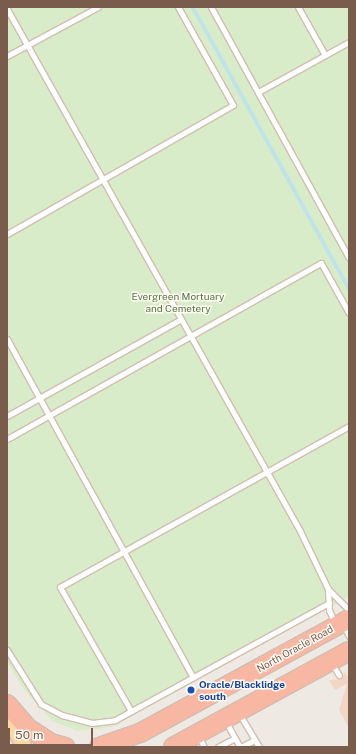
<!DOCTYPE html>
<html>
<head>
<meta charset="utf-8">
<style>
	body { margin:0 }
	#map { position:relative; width:356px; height:754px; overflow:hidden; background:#fdf6ec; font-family:"Public Sans",sans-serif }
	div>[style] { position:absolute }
	.industrial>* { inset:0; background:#efe9e4 }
	.green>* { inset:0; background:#d8ecc9 }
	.stream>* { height:3.5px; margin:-1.75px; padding:0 1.75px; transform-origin:1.75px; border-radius:1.75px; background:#bfe3e8 }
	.building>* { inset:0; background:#f3d5c3 }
	.roads { filter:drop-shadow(1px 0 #d1beb0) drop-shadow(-1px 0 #d1beb0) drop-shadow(0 1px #d1beb0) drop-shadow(0 -1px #d1beb0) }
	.lane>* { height:5px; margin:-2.5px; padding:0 2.5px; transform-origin:2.5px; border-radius:2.5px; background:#fff }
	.primary>* { height:15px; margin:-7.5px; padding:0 7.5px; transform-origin:7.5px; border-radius:7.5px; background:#fbd9a5 }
	.highway>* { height:18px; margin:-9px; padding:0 9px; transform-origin:9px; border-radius:9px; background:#f7b7a3 }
	.dots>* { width:11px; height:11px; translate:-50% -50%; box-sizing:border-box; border:2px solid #fffaf3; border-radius:50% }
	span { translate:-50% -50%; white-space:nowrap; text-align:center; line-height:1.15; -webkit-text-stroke:3px #fffaf3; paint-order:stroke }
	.park-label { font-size:10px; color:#537a41 }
	.street-label { font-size:10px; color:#7a5c4d }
	.transit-label { font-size:10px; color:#164399; font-weight:700 }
	.left { translate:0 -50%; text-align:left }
	.frame { position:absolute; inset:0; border:8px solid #7a5c4d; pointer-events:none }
	.scale { position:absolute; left:8px; top:728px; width:85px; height:18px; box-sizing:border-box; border:2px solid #7a5c4d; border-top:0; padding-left:5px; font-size:12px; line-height:14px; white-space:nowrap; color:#7a5c4d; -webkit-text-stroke:3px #fffaf3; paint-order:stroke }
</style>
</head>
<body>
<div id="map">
	<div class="industrial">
		<i style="clip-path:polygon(349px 597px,349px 747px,7px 747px,7px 662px,22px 687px,112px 727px)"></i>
	</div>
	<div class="green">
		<i style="clip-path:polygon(7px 7px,349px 7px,349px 597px,112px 727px,77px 731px,52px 721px,22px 687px,7px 662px)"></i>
	</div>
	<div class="stream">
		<i style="left:193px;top:7px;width:322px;rotate:61deg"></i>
	</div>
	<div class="building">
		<i style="clip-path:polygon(345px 672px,349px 679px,349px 728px,339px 710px,347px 684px,335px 690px,329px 680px,341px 679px)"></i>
	</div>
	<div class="roads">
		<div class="lane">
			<i style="left:211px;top:7px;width:286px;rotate:61.2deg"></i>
			<i style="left:298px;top:7px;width:55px;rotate:60.6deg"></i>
			<i style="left:7px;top:9px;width:599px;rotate:60.69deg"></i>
			<i style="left:300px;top:531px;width:64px;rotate:64.2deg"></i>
			<i style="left:7px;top:56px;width:103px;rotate:-28.3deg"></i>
			<i style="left:258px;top:92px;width:104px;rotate:-28.8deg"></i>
			<i style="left:7px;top:234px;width:260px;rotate:-29.7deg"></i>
			<i style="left:233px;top:105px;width:112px;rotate:-119.3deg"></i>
			<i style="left:7px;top:339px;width:386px;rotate:61.2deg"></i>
			<i style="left:7px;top:416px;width:199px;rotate:-29.1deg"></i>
			<i style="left:7px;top:439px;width:360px;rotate:-29.3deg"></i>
			<i style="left:321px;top:263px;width:57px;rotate:60.8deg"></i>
			<i style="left:335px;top:624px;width:15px;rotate:-113deg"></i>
			<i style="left:329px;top:610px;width:21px;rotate:-93deg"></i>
			<i style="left:328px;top:589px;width:30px;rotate:45deg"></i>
			<i style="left:343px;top:625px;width:13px;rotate:61deg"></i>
			<i style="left:7px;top:650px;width:64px;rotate:57.8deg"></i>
			<i style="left:41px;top:704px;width:24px;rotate:28deg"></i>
			<i style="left:62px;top:715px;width:31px;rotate:15deg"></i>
			<i style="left:92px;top:723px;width:23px;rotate:-7deg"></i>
			<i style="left:115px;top:720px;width:244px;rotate:-28.7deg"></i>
			<i style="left:332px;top:664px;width:13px;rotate:58deg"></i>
			<i style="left:131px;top:711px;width:143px;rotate:-119.8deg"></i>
			<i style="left:60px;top:587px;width:331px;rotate:-29.1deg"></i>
			<i style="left:240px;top:715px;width:37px;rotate:59deg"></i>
			<i style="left:226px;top:722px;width:29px;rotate:61deg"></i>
			<i style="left:199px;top:737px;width:11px;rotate:63deg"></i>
			<i style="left:218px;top:747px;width:19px;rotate:-28deg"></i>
			<i style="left:241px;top:747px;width:15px;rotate:-28deg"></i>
		</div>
		<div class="primary">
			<i style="left:7px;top:715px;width:36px;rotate:62deg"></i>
		</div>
		<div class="highway">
			<i style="left:7px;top:704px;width:32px;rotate:49deg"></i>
			<i style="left:28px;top:728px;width:27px;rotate:33deg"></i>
			<i style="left:51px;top:743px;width:15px;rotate:16deg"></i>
			<i style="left:99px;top:747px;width:43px;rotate:-18.9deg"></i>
			<i style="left:140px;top:733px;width:238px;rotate:-28.6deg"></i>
			<i style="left:173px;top:747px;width:200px;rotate:-28.6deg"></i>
		</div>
	</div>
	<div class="dots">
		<i style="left:191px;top:690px;background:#1a4fb4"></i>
	</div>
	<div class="park-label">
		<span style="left:178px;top:302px">Evergreen Mortuary<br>and Cemetery</span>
	</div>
	<div class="street-label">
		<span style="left:295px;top:649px;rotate:-29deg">North Oracle Road</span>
	</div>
	<div class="transit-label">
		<span class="left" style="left:199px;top:690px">Oracle/Blacklidge<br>south</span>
	</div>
	<div class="frame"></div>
	<div class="scale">50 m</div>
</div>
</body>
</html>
